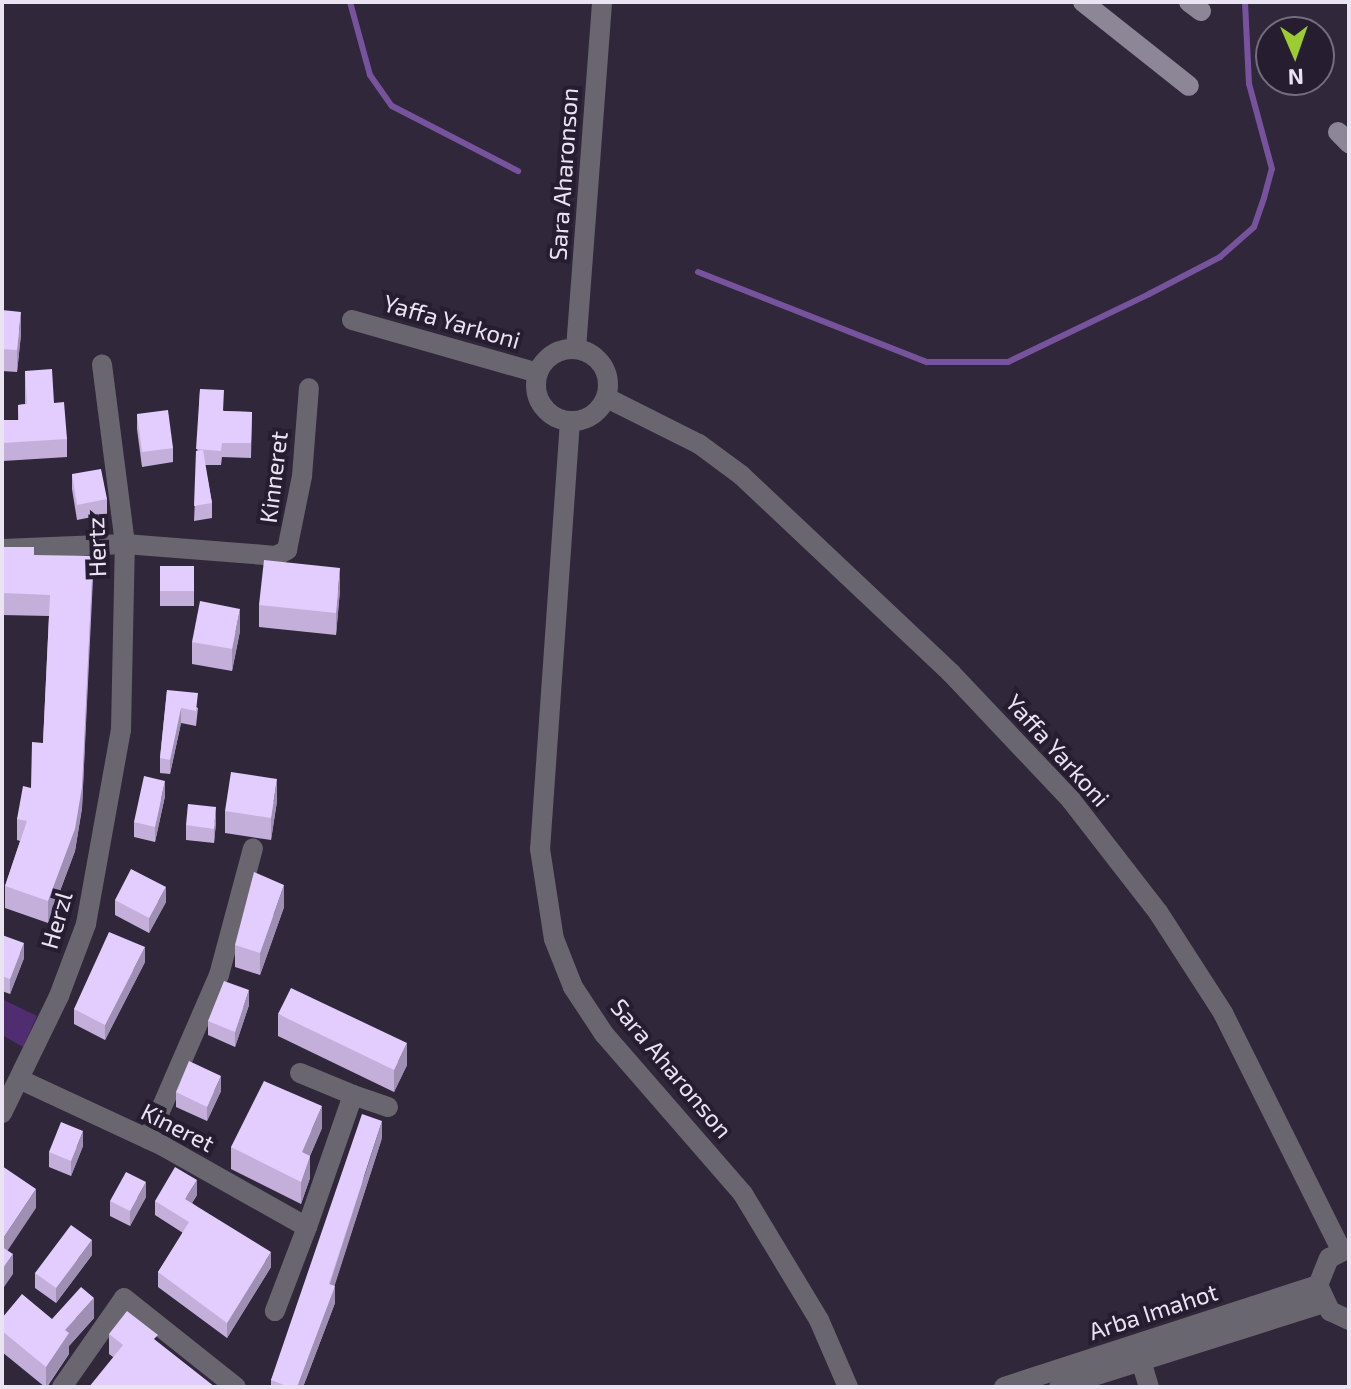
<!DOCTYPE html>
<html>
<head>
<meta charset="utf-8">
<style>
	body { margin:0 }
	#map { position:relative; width:1351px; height:1389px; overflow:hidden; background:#30273b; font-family:"Exo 2",sans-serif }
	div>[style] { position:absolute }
	.green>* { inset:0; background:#502d70 }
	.stream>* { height:6px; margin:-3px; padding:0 3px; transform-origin:3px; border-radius:3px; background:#78539d }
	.street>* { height:20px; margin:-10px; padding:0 10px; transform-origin:10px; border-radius:10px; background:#6a6670 }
	.street>.ring { margin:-10px; padding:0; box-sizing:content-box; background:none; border:20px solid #6a6670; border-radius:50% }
	.secondary>* { height:20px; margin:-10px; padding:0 10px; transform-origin:10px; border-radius:10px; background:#8d8697 }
	.wall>* { inset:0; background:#c3afda }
	.shaded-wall>* { inset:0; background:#9f8fb2 }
	.building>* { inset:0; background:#e3ccfe }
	span { translate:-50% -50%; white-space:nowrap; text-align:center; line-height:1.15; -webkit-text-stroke:8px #261d30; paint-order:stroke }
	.street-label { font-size:24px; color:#eae4f2 }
	.frame { position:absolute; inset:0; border:4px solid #eae4f2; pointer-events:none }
	.north { position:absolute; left:1255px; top:16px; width:80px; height:80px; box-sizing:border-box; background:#261d30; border:2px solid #746d7e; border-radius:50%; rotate:178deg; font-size:22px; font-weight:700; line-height:32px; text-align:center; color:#eae4f2 }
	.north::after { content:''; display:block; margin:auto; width:28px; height:36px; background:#9ccb32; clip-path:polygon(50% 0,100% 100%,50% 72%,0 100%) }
</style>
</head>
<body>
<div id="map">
	<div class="green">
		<i style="clip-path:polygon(2px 999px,37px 1016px,23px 1047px,2px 1035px)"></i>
	</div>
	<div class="stream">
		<i style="left:350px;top:2px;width:76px;rotate:74.7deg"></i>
		<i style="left:370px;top:75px;width:38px;rotate:55deg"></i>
		<i style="left:392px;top:106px;width:142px;rotate:27.3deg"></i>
		<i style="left:698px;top:272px;width:246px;rotate:21.5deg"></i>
		<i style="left:927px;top:362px;width:81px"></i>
		<i style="left:1008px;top:362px;width:157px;rotate:-25.7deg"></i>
		<i style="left:1149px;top:294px;width:80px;rotate:-27.5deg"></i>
		<i style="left:1220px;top:257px;width:45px;rotate:-41.4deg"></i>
		<i style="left:1254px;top:227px;width:31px;rotate:-71deg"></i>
		<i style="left:1264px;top:198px;width:30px;rotate:-75deg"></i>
		<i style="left:1272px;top:169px;width:88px;rotate:-105.1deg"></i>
		<i style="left:1249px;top:84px;width:82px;rotate:-92.8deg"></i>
	</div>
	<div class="street">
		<i style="left:352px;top:320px;width:193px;rotate:15.9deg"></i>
		<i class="ring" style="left:536px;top:349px;width:52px;height:52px"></i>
		<i style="left:576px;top:349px;width:348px;rotate:-85.7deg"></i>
		<i style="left:607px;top:398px;width:103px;rotate:26.6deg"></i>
		<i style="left:699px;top:444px;width:52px;rotate:36.4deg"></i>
		<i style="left:741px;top:475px;width:289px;rotate:43.3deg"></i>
		<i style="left:951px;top:673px;width:175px;rotate:46.6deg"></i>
		<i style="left:1071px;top:800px;width:142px;rotate:52.2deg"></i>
		<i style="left:1158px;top:912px;width:120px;rotate:57.2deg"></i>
		<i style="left:1223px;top:1013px;width:265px;rotate:63.5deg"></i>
		<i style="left:570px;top:421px;width:429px;rotate:94deg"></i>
		<i style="left:540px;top:849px;width:91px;rotate:81.2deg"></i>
		<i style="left:554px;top:939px;width:52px;rotate:68.4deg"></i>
		<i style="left:573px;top:987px;width:56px;rotate:56.6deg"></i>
		<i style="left:604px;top:1034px;width:212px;rotate:49deg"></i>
		<i style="left:743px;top:1194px;width:147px;rotate:58.9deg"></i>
		<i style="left:819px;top:1320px;width:73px;rotate:66.6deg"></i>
		<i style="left:2px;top:549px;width:123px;rotate:-2.3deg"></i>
		<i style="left:125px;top:544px;width:151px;rotate:4.5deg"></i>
		<i style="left:276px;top:556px;width:13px;rotate:-29deg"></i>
		<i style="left:287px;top:550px;width:76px;rotate:-78.5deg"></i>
		<i style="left:302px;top:476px;width:88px;rotate:-85.5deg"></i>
		<i style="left:300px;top:1073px;width:57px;rotate:22.5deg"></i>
		<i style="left:353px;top:1095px;width:140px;rotate:109.2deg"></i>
		<i style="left:21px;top:1080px;width:157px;rotate:24.9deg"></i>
		<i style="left:163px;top:1146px;width:165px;rotate:29.4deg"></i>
		<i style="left:307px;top:1227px;width:90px;rotate:110.9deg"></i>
		<i style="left:353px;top:1095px;width:37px;rotate:19deg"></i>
		<i style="left:2px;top:1113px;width:130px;rotate:-64deg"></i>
		<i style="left:59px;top:996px;width:77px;rotate:-69.4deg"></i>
		<i style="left:86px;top:924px;width:197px;rotate:-79.8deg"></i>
		<i style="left:121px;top:730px;width:186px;rotate:-88.8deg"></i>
		<i style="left:125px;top:544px;width:181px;rotate:-97.3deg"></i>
		<i style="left:148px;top:1139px;width:179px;rotate:-66.6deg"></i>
		<i style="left:219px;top:975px;width:131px;rotate:-75deg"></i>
		<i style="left:1349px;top:1248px;width:22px;rotate:153deg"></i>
		<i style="left:1329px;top:1258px;width:29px;rotate:112deg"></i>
		<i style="left:1318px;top:1285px;width:29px;rotate:65deg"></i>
		<i style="left:1330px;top:1311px;width:21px;rotate:25deg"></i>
		<i style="left:1141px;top:1361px;width:27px;rotate:73deg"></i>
		<i style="left:62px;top:1387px;width:108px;rotate:-55.1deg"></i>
		<i style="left:124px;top:1298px;width:143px;rotate:38.5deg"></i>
		<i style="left:1004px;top:1387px;width:330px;rotate:-18deg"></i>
		<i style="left:1059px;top:1387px;width:278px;rotate:-17.6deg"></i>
	</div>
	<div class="secondary">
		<i style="left:1083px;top:2px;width:135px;rotate:38.4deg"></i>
		<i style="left:1189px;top:2px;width:15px;rotate:37deg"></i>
		<i style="left:1338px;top:132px;width:16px;rotate:45deg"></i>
	</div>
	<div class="wall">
		<i style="clip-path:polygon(2px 310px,21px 334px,17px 372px,2px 371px)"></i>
		<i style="clip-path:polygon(25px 371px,54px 403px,67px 439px,67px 457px,3px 461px,2px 486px,2px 420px,18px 420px,18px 405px,25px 404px)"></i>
		<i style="clip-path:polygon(200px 389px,224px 411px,252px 412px,251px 458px,222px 457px,221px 465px,205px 465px,212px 503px,212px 518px,194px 521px)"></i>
		<i style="clip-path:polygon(137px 414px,173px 448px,173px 462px,142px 467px,137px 429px)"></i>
		<i style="clip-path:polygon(72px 474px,107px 499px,107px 514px,77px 520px,72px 489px)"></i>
		<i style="clip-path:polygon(2px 547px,34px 555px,93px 578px,82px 808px,75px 851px,48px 923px,5px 908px,5px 886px,20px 841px,17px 840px,17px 819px,31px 788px,43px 743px,49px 616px,2px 615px)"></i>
		<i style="clip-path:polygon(160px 566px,194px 566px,194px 606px,160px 606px)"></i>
		<i style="clip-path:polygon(340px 590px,336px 635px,259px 627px,259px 605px)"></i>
		<i style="clip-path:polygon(240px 631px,232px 671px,192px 664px,192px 642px)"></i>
		<i style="clip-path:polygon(167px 690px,198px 708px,196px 726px,181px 723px,170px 774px,160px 773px,160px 758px)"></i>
		<i style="clip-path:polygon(165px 796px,155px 842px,134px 837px,134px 822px)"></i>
		<i style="clip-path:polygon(277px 801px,271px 840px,225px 833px,225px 811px)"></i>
		<i style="clip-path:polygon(216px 822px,214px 843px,186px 840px,186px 825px)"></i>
		<i style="clip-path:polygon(115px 900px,166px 902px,149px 933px,115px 915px)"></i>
		<i style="clip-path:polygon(284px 907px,260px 975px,235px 967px,235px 945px)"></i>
		<i style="clip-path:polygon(2px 935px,24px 958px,10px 994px,2px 991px)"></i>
		<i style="clip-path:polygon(145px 962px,105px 1040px,74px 1024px,74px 1009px)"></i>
		<i style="clip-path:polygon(249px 1005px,235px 1047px,208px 1035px,208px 1021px)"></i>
		<i style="clip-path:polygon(278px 1014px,407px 1065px,394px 1092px,278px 1036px)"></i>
		<i style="clip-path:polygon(221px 1091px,207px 1121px,176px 1107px,176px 1092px)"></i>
		<i style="clip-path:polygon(322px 1128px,310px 1156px,310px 1178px,301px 1204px,231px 1169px,231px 1147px)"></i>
		<i style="clip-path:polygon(382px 1138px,334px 1286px,335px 1303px,303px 1387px,271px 1387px,271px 1380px)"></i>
		<i style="clip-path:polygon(83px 1146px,71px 1176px,49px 1167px,49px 1152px)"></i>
		<i style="clip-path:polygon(197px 1195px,192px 1203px,271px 1267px,227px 1338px,158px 1287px,158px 1272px,183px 1233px,155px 1215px,155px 1201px)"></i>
		<i style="clip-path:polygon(146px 1197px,130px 1226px,110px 1216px,110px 1201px)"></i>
		<i style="clip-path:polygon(92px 1255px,56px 1303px,35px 1288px,35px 1273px)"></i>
		<i style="clip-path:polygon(2px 1318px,52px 1319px,94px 1318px,69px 1346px,69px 1354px,47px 1387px,45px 1387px,2px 1352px)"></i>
		<i style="clip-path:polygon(109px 1334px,158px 1335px,113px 1357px,109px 1354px)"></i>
	</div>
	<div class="shaded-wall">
		<i style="clip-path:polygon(21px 312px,21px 334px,17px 372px,17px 350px)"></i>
		<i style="clip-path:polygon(93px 556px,82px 808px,75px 851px,48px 923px,48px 901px)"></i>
		<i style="clip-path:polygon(340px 568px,340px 590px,336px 635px,336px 613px)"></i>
		<i style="clip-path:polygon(240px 609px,240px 631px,232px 671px,232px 649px)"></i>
		<i style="clip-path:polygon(181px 708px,181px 723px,170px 774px,170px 760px)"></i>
		<i style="clip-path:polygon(277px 779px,277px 801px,271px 840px,271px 818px)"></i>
		<i style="clip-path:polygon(165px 781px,165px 796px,155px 842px,155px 827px)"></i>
		<i style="clip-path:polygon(216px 807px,216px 822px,214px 843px,214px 829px)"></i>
		<i style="clip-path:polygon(284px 885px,284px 907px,260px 975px,260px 953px)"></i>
		<i style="clip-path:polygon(166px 887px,166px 902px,149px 933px,149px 918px)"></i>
		<i style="clip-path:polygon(24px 943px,24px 958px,10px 994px,10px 979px)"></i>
		<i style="clip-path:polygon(145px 947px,145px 962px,105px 1040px,105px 1025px)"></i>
		<i style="clip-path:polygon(249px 990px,249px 1005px,235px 1047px,235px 1032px)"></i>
		<i style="clip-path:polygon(407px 1043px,407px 1065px,394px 1092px,394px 1070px)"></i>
		<i style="clip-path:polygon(221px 1076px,221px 1091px,207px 1121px,207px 1107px)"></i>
		<i style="clip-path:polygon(322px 1106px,322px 1128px,302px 1174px,302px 1152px)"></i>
		<i style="clip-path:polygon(382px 1121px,382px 1138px,331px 1297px,335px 1286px,335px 1303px,303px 1387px,297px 1387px)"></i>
		<i style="clip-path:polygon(83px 1131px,83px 1146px,71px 1176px,71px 1161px)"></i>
		<i style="clip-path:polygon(310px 1156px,310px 1178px,301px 1204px,301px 1182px)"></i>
		<i style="clip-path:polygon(197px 1180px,197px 1195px,185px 1214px,185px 1199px)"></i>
		<i style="clip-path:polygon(146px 1182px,146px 1197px,130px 1226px,130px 1211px)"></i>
		<i style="clip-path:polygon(36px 1189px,36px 1208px,2px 1259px,2px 1240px)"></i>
		<i style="clip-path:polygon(92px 1240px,92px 1255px,56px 1303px,56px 1288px)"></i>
		<i style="clip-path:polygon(271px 1252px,271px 1267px,227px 1338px,227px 1323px)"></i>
		<i style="clip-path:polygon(13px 1254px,13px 1274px,2px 1290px,2px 1270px)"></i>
		<i style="clip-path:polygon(94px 1298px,94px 1318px,69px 1346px,69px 1354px,46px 1387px,46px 1367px,65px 1330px)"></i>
	</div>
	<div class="building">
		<i style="clip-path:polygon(2px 310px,21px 312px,17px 350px,2px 349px)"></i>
		<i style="clip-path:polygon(52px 369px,54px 403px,64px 402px,67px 439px,3px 443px,2px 468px,2px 420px,19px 420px,18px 405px,27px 404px,25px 371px)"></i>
		<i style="clip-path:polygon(200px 389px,224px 390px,223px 411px,252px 412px,251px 443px,222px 443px,221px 451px,196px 449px)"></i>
		<i style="clip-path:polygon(168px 410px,173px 448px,142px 452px,137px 414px)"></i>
		<i style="clip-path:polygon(203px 450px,212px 503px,194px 506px,196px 451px)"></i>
		<i style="clip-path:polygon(101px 469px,107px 499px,77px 505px,72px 474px)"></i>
		<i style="clip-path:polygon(2px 547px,34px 547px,34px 555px,93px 556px,82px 787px,75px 829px,48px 901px,5px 886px,27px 821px,17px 819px,23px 786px,31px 788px,32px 742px,43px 743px,50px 595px,2px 593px)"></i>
		<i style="clip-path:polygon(264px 560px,340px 568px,336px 613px,259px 605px)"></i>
		<i style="clip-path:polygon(160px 566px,194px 566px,194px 591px,160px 591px)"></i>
		<i style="clip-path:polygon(200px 601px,240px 609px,232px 649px,192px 642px)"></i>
		<i style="clip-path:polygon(167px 690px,198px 693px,196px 711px,181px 708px,170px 760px,160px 758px)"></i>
		<i style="clip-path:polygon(231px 772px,277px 779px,271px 818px,225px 811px)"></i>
		<i style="clip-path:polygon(144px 776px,165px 781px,155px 827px,134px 822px)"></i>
		<i style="clip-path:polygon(188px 804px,216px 807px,214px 829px,186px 825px)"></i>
		<i style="clip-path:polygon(131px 869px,166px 887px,149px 918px,115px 900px)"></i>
		<i style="clip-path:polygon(254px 872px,284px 885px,260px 953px,235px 945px)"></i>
		<i style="clip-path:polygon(109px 932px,145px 947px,105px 1025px,74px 1009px)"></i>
		<i style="clip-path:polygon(2px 935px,24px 943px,10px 979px,2px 976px)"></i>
		<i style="clip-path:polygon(224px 981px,249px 990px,235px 1032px,208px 1021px)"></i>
		<i style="clip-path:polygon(291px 988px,407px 1043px,394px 1070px,278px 1014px)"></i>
		<i style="clip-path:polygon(189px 1061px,221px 1076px,207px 1107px,176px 1092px)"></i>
		<i style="clip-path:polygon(264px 1081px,322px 1106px,302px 1152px,310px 1156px,301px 1182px,231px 1147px)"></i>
		<i style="clip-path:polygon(362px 1114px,382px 1121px,329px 1284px,335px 1286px,297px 1387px,289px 1387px,271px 1380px)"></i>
		<i style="clip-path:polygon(61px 1122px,83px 1131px,71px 1161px,49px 1152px)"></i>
		<i style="clip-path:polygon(2px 1166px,36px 1189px,2px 1240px)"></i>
		<i style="clip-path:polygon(175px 1167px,197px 1180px,185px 1199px,271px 1252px,227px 1323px,158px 1272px,189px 1222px,155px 1201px)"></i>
		<i style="clip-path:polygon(126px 1172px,146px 1182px,130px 1211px,110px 1201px)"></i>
		<i style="clip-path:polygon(71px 1225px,92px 1240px,56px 1288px,35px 1273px)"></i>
		<i style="clip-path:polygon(2px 1247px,13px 1254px,2px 1270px)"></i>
		<i style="clip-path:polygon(81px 1287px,94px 1298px,65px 1330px,69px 1333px,46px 1367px,2px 1331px,2px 1318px,22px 1294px,52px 1319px)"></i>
		<i style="clip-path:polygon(127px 1311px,158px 1335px,154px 1339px,215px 1387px,89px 1387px,123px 1345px,109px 1334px)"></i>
	</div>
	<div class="street-label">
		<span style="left:563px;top:174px;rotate:-86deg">Sara Aharonson</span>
		<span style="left:452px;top:321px;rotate:16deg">Yaffa Yarkoni</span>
		<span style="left:273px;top:477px;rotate:-83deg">Kinneret</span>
		<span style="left:96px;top:547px;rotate:-92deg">Hertz</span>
		<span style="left:1058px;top:750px;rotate:48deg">Yaffa Yarkoni</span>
		<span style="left:56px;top:920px;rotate:-74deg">Herzl</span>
		<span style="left:672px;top:1068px;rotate:50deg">Sara Aharonson</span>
		<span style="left:178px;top:1127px;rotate:27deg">Kineret</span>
		<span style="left:1153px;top:1311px;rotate:-18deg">Arba Imahot</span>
	</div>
	<div class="frame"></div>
	<div class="north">N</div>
</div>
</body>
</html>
